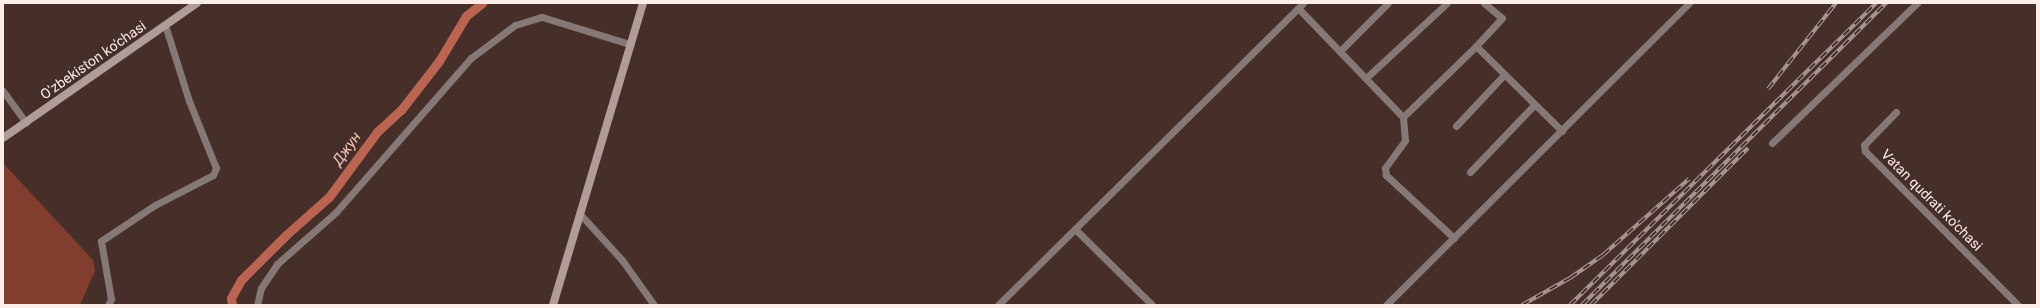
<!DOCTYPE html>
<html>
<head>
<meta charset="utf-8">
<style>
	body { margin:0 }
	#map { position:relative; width:2040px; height:308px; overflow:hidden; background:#462f29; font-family:Roboto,sans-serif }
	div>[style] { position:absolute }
	.green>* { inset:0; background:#813e2f }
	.canal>* { height:9px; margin:-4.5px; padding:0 4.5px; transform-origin:4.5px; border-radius:4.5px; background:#ba6451 }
	.minor>* { height:7px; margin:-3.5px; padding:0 3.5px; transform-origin:3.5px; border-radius:3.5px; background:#857875 }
	.secondary>* { height:8px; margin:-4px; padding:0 4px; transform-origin:4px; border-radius:4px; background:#b19d98 }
	.rail>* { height:4px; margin-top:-2px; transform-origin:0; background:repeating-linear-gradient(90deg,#462f29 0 8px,#af9c98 0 16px); box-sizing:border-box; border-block:1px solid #af9c98 }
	span { translate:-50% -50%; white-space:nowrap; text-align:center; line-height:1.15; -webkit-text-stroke:3.5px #462f29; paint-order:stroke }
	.street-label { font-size:14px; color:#fdede9 }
	.water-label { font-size:15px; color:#f3c3b8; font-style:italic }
	.frame { position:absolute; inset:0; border:4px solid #fdede9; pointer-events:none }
</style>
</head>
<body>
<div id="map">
	<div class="green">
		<i style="clip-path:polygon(3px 163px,93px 260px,95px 271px,80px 305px,3px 305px)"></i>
	</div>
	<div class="canal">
		<i style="left:232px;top:305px;width:7px;rotate:-98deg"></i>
		<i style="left:231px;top:298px;width:21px;rotate:-61deg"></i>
		<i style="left:241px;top:280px;width:64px;rotate:-45deg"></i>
		<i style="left:286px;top:235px;width:57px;rotate:-41.5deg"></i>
		<i style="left:329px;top:197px;width:81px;rotate:-53.6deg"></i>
		<i style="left:377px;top:132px;width:33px;rotate:-43deg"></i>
		<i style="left:401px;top:110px;width:62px;rotate:-52.2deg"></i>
		<i style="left:439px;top:61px;width:52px;rotate:-59deg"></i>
		<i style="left:466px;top:16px;width:21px;rotate:-39deg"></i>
	</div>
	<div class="minor">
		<i style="left:1484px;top:3px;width:23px;rotate:40deg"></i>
		<i style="left:1502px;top:18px;width:38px;rotate:133deg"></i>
		<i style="left:1476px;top:46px;width:121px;rotate:44.7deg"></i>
		<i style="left:1298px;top:8px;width:151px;rotate:46.1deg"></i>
		<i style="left:1341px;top:50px;width:66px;rotate:-45deg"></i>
		<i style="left:1366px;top:78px;width:110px;rotate:-42.8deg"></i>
		<i style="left:3px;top:91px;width:39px;rotate:54deg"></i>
		<i style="left:1896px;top:112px;width:46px;rotate:134.1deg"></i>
		<i style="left:1864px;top:145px;width:6px;rotate:81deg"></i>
		<i style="left:1865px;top:151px;width:217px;rotate:45.2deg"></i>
		<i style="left:1456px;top:126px;width:69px;rotate:-46.8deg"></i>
		<i style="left:1772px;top:143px;width:202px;rotate:-44deg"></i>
		<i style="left:1470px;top:172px;width:93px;rotate:-46.3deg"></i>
		<i style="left:580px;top:214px;width:62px;rotate:47.6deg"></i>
		<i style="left:622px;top:260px;width:55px;rotate:54.6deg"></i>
		<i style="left:1075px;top:229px;width:108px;rotate:44.6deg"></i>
		<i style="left:1454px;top:238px;width:93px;rotate:-137.2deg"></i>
		<i style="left:1386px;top:175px;width:7px;rotate:-98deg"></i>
		<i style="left:1385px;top:168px;width:34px;rotate:-54deg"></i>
		<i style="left:1405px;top:140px;width:23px;rotate:-95deg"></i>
		<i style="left:1403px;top:117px;width:102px;rotate:-44.2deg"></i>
		<i style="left:108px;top:305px;width:7px;rotate:-63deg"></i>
		<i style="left:111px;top:299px;width:59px;rotate:-99.8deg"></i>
		<i style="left:101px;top:241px;width:65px;rotate:-33.7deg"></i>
		<i style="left:155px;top:205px;width:65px;rotate:-27.3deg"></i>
		<i style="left:213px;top:175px;width:8px;rotate:-67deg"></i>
		<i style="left:216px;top:168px;width:72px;rotate:-111.9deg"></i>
		<i style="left:189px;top:101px;width:80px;rotate:-107.5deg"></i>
		<i style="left:257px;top:305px;width:17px;rotate:-77deg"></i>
		<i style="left:261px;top:288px;width:29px;rotate:-56deg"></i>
		<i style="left:277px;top:264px;width:79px;rotate:-41.4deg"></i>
		<i style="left:336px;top:212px;width:205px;rotate:-48.8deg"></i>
		<i style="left:471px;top:58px;width:55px;rotate:-36.9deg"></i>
		<i style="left:515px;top:25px;width:28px;rotate:-17deg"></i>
		<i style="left:542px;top:17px;width:92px;rotate:17.1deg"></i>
		<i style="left:998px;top:305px;width:429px;rotate:-44.7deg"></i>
		<i style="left:1386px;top:305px;width:428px;rotate:-44.9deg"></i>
	</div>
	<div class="secondary">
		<i style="left:3px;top:138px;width:236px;rotate:-34.8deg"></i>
		<i style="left:553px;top:305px;width:315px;rotate:-73.4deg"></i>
	</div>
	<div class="rail">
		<i style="left:1768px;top:89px;width:110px;rotate:-51.7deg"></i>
		<i style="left:1522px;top:305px;width:55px;rotate:-29.4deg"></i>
		<i style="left:1570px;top:278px;width:40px;rotate:-34.9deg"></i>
		<i style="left:1603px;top:255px;width:115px;rotate:-41.5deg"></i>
		<i style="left:1570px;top:305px;width:430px;rotate:-44.6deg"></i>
		<i style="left:1582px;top:305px;width:429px;rotate:-44.8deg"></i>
		<i style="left:1591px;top:305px;width:222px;rotate:-45deg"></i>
	</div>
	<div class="street-label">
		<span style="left:93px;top:60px;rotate:-35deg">O'zbekiston ko'chasi</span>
		<span style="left:1932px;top:200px;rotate:45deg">Vatan qudrati ko'chasi</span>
	</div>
	<div class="water-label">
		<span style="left:347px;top:149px;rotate:-54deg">Джун</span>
	</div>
	<div class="frame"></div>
</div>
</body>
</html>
